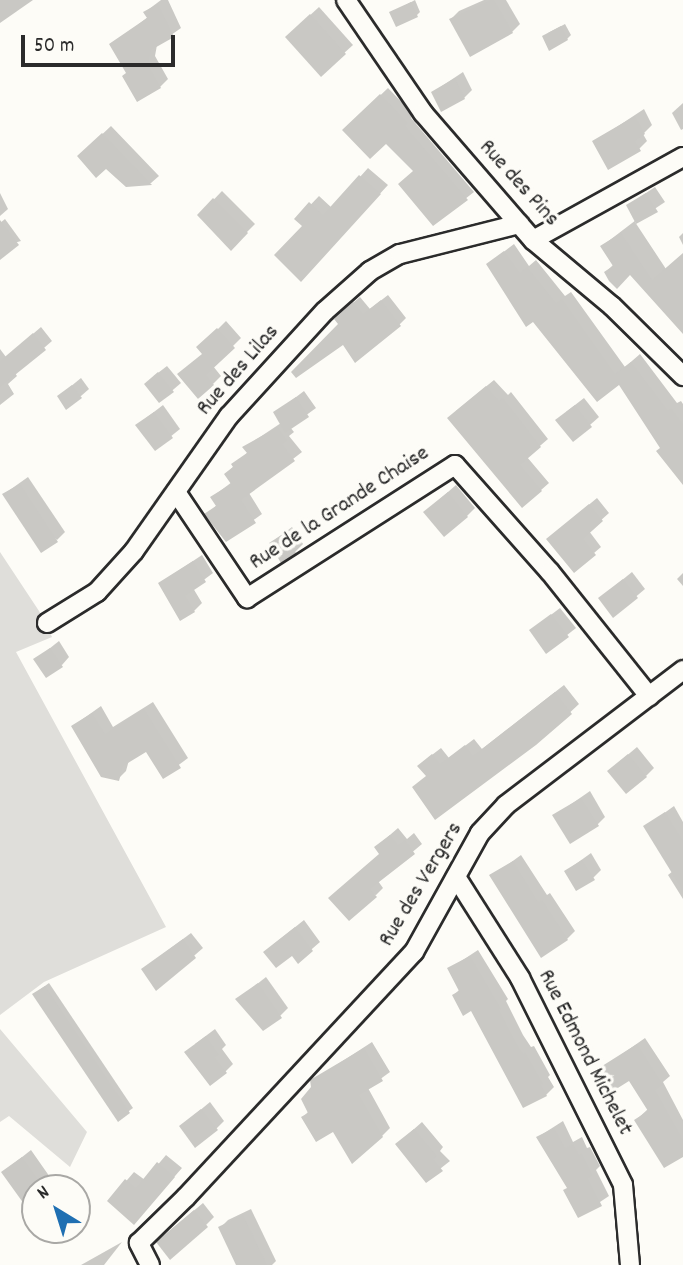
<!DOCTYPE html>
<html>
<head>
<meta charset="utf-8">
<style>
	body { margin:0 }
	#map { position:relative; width:683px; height:1265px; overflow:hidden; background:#fdfcf7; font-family:Dekko,sans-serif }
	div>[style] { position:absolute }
	.green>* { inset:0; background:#dfdeda }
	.shadow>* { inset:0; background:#0003 }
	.building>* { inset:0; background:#c9c8c4 }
	.roads { filter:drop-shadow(2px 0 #2b2b2b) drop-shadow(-2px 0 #2b2b2b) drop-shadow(0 2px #2b2b2b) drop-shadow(0 -2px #2b2b2b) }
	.street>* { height:18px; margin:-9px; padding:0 9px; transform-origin:9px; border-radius:9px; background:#fdfcf7 }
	span { translate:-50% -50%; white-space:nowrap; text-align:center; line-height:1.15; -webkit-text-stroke:7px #fdfcf7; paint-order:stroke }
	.street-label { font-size:23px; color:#2b2b2b }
	.north { position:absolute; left:21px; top:1174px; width:70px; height:70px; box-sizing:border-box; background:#fdfcf7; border:2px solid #a9a8a5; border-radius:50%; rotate:322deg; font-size:19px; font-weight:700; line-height:28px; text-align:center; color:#2b2b2b }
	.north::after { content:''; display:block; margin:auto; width:24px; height:32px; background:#1f6fb2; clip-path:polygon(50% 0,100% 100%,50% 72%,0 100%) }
	.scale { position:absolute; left:21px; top:35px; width:154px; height:32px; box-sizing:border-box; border:4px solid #2b2b2b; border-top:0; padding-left:9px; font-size:21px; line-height:24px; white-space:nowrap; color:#2b2b2b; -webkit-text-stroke:5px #fdfcf7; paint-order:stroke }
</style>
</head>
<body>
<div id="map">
	<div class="green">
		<i style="clip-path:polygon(0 552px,39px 611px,52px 637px,16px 652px,166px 927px,44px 982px,0 1015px)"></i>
		<i style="clip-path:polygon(0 1029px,87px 1132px,70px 1167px,9px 1116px,0 1122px)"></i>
	</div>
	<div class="shadow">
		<i style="clip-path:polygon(161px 0,168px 0,181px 28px,157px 45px,155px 56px,168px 79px,160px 87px,128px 73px,112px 45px,148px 17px,145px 12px)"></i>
		<i style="clip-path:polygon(415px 0,420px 12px,417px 15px,391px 13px)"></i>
		<i style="clip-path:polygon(484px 0,506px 0,520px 24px,512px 32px,451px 19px,459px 11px)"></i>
		<i style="clip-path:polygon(319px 7px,353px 45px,321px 74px,295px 29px)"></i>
		<i style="clip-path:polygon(565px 24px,571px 35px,567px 39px,548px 33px)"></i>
		<i style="clip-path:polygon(463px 72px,472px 90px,464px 98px,433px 92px)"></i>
		<i style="clip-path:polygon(388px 88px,414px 115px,411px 118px,474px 192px,433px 224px,415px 171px,386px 141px,344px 130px)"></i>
		<i style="clip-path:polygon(683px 103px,683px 129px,681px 130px,672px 113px)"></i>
		<i style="clip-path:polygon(644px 109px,652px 125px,643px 134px,647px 141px,639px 149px,594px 142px)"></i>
		<i style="clip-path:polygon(111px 126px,159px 176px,151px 183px,127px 185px,106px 167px,79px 156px)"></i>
		<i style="clip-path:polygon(368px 168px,388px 185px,309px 271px,305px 226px,297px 219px,319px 196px,332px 208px)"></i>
		<i style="clip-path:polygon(655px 187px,665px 202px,635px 222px,666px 269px,683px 262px,683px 331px,630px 273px,606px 272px,614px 264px,602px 246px,636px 220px,628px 205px)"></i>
		<i style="clip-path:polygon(222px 191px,255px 224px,231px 248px,199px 215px)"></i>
		<i style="clip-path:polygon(0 193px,8px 209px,0 216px)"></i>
		<i style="clip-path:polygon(5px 219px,21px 241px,0 247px,0 223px)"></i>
		<i style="clip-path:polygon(683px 233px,683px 245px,679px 237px)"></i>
		<i style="clip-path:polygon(514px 244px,529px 266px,536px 260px,565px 296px,571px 292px,625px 367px,640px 354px,677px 403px,681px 401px,683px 404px,683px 474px,619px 382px,488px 264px)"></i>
		<i style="clip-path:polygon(388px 295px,406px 318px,399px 325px,340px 324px,342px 312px,360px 297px,370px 309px)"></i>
		<i style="clip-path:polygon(226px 321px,241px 338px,213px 366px,221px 376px,213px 384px,180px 374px,204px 353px,199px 348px)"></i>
		<i style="clip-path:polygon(41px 327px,52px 341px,15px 373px,17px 376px,8px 384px,14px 394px,0 405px,0 349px,6px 357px)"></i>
		<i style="clip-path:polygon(167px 366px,181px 383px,160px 401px,154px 376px)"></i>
		<i style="clip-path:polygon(81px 378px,89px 389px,81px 396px,59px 396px)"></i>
		<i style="clip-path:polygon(494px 380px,508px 395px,511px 392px,548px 439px,527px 457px,549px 483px,523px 506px,456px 411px)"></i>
		<i style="clip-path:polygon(304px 391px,316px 408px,290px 427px,294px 432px,289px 436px,302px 452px,249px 493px,262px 514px,226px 540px,207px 514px,217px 505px,212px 497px,232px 482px,226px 474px,248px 452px,245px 447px,281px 423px,275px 413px)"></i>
		<i style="clip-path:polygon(584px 398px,599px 417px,573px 440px,566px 412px)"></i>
		<i style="clip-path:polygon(163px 405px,180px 429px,155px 449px,137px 425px)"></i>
		<i style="clip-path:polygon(28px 477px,65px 532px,57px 540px,4px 494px)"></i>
		<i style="clip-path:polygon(456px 485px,475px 508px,467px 516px,425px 512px)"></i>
		<i style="clip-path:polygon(597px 498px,609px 513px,589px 531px,601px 547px,594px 553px,556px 532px)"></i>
		<i style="clip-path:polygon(292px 527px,303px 544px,295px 552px,271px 543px)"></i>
		<i style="clip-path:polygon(202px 555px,213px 573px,193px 588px,202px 603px,194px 611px,160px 583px)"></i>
		<i style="clip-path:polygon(632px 572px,645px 589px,614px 615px,600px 598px)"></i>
		<i style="clip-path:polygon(683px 573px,683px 586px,677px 579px)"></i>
		<i style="clip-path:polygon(560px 608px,576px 628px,547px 651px,531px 630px)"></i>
		<i style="clip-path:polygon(59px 641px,69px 657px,62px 665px,35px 660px)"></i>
		<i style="clip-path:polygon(564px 685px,579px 704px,548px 733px,427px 775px,428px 758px,441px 748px,449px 758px,474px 739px,482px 749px)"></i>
		<i style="clip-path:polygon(153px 702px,188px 758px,164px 776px,147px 750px,129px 760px,126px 771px,118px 779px,73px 726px,101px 706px,113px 727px)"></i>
		<i style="clip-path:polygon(637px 747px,654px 768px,646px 776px,618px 763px)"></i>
		<i style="clip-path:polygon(590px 791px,605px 817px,597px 825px,554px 816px)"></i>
		<i style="clip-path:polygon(674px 806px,683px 822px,683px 899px,668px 875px,673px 871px,645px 827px)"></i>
		<i style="clip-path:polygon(398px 828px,407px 839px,414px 833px,422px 844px,378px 881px,383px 888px,376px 895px,339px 890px,381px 854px,376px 847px)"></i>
		<i style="clip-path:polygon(591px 853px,601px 870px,593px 878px,566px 871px)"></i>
		<i style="clip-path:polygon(521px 855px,547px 895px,550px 893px,575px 931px,567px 939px,492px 876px)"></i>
		<i style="clip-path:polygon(304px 920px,320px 942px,298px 961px,292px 953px,274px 944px)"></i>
		<i style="clip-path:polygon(191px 933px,203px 948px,157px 988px,143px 969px)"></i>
		<i style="clip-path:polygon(478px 950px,508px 999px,506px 1001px,523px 1035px,531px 1047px,534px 1046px,550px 1075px,548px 1077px,554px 1087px,546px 1095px,471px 1009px,454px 995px,460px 989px,449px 969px)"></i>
		<i style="clip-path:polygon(266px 977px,288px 1008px,280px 1016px,238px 999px)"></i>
		<i style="clip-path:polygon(49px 983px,133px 1108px,118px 1119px,38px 991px)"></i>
		<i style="clip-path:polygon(215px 1029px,226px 1045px,222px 1049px,233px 1064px,225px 1072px,195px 1044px)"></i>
		<i style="clip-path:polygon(645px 1038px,670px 1076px,663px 1082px,683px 1120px,683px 1155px,636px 1120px,648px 1109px,629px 1079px,601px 1069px)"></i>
		<i style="clip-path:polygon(372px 1042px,390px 1072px,368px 1088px,390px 1128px,382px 1136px,334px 1129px,303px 1117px,309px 1111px,312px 1081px)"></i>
		<i style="clip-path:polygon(210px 1102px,224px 1121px,216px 1129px,181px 1126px)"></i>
		<i style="clip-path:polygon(563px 1121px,573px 1142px,582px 1137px,587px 1148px,590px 1147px,600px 1166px,596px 1170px,609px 1196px,579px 1216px,569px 1188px,538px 1137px)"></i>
		<i style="clip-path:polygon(422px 1122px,443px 1147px,440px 1151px,450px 1161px,426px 1180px,405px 1137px)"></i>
		<i style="clip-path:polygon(31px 1150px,52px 1180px,44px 1188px,35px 1188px,35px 1194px,3px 1172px)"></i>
		<i style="clip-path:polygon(166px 1155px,182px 1168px,142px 1214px,109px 1201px,134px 1172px,145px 1180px)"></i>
		<i style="clip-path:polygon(203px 1203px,214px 1217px,206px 1225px,166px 1234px)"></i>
		<i style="clip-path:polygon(251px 1209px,276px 1261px,272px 1265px,238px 1265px,220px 1228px,228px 1220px)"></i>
		<i style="clip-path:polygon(122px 1242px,104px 1265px,81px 1265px)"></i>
	</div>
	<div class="building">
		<i style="clip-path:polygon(0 0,33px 0,0 23px)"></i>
		<i style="clip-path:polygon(491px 0,494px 0,513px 33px,470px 57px,449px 19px)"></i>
		<i style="clip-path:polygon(411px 2px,418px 17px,396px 27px,389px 12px)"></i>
		<i style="clip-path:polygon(158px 4px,174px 37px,151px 50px,148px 65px,161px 88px,137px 102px,122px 76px,126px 73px,109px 44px,147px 18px,143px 12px)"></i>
		<i style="clip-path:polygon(310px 14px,346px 54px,321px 77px,285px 37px)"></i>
		<i style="clip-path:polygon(561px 26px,568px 40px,549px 51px,542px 36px)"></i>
		<i style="clip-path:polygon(455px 78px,465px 99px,441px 112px,431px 92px)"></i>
		<i style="clip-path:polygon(380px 94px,408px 123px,405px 126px,468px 200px,433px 226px,398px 184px,413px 171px,386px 144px,370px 159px,342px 130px)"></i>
		<i style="clip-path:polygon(635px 116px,645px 134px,635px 141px,641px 151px,608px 170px,592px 141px)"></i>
		<i style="clip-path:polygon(102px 133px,128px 160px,152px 185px,126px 187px,106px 169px,96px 178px,77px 156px)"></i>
		<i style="clip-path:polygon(359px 175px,381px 194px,301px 282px,274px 255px,302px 226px,294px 219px,309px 202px,323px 215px)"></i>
		<i style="clip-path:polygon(646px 193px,658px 212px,636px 224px,626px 205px)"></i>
		<i style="clip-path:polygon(213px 198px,248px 233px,231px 251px,197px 215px)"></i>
		<i style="clip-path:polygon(0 220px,19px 245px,0 260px)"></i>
		<i style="clip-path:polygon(621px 233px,652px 280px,683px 253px,683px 334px,630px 275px,617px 289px,609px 281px,604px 272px,613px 266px,600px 246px)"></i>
		<i style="clip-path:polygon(504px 251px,520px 273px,527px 267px,556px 303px,562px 299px,615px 374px,631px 362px,668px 411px,671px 408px,683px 424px,683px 485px,656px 451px,660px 448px,619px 385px,597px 402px,533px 322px,526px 327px,486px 264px)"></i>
		<i style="clip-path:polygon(381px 300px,401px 326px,355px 363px,343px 345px,296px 378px,291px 372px,338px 324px,334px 319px,353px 302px,363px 314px)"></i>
		<i style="clip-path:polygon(217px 328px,235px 348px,206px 375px,214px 385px,198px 399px,177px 374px,202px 354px,196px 347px)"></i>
		<i style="clip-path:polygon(33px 333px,46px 350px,0 387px,0 361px)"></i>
		<i style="clip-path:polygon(158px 372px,174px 392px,159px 403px,144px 384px)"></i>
		<i style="clip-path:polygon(72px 385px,82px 398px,66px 410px,57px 396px)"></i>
		<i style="clip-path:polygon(486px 386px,499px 401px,503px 398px,541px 447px,520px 465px,542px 491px,522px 508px,447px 418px)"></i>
		<i style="clip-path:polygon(296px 397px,309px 417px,285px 433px,273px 412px)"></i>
		<i style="clip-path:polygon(575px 405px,592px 427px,573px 442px,555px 420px)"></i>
		<i style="clip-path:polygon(154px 412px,173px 438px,155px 451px,135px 425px)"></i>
		<i style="clip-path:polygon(278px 427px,287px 441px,282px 444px,295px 461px,241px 500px,256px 523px,226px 542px,204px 514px,216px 506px,210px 497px,231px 484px,224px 474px,233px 467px,231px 464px,247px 453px,242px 447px)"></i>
		<i style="clip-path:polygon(20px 484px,58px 542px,41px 553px,2px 494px)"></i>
		<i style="clip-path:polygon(448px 492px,468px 517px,444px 537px,423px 512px)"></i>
		<i style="clip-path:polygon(589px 504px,603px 521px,583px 539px,596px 555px,574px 573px,546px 539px)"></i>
		<i style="clip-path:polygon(283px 534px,296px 553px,281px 563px,269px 543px)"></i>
		<i style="clip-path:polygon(193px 561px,206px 582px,185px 596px,195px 612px,180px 621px,158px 583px)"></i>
		<i style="clip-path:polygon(623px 579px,638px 598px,613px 618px,598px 598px)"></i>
		<i style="clip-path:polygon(551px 614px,569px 637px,546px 654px,529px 630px)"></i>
		<i style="clip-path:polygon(50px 648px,63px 667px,46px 678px,33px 659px)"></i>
		<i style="clip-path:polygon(555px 692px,572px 714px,536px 745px,435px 820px,412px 787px,426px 776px,417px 766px,432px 754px,440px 764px,465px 745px,473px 756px)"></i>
		<i style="clip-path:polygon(144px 709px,181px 768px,163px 779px,146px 752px,123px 766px,119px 781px,101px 777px,71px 726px,92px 713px,105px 734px)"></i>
		<i style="clip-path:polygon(628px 754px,647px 777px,626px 794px,607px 771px)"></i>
		<i style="clip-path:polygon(581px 798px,599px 826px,570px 844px,552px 815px)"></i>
		<i style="clip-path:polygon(665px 812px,683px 841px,683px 891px,643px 826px)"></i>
		<i style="clip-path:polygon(390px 835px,398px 845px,405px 840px,415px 854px,370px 889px,377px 897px,349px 921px,328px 898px,379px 854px,374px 847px)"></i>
		<i style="clip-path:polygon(582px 860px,595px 880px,576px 891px,564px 871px)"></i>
		<i style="clip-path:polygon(513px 861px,538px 902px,542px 900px,568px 940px,541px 958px,489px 875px)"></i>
		<i style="clip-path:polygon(295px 927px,313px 951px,298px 964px,292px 956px,276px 968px,263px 952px)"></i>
		<i style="clip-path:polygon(183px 939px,196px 958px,156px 991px,141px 969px)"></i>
		<i style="clip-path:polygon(470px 956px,501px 1009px,499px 1010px,516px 1043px,523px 1054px,525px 1052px,543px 1084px,541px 1085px,547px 1096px,523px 1108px,471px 1011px,463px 1016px,452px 995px,459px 991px,447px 968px)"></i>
		<i style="clip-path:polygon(258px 983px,282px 1018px,263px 1031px,235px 999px)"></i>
		<i style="clip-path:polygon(45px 986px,130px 1113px,118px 1122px,32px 994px)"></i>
		<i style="clip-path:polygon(206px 1036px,219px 1055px,214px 1057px,227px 1073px,210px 1086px,184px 1052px)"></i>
		<i style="clip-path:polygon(637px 1044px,663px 1085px,655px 1090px,683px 1140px,683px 1157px,664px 1168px,634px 1120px,648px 1111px,629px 1081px,613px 1091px,599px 1068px)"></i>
		<i style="clip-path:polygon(364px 1048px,383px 1081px,359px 1095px,383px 1137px,352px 1164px,333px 1132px,316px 1142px,301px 1117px,308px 1113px,301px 1099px,311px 1087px,310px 1080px)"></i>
		<i style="clip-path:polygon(201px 1109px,218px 1130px,195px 1148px,179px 1126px)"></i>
		<i style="clip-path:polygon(554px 1128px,565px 1148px,573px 1144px,579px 1155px,582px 1153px,593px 1175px,588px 1178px,602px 1206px,578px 1218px,563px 1190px,567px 1188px,536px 1137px)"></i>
		<i style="clip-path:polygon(414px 1129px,437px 1156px,433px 1159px,443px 1171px,426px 1183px,395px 1144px)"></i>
		<i style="clip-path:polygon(22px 1157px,44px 1188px,35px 1188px,35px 1197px,24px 1204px,1px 1172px)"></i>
		<i style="clip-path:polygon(157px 1162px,175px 1177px,134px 1225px,107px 1201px,125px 1179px,136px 1188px)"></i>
		<i style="clip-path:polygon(194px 1210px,208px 1227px,170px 1260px,156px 1242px)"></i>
		<i style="clip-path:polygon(243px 1215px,267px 1265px,236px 1265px,218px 1227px)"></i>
	</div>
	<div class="roads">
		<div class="street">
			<i style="left:346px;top:0;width:137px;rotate:55.7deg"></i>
			<i style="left:423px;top:113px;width:168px;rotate:49.1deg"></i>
			<i style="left:533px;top:240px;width:103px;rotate:39.9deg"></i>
			<i style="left:612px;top:306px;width:100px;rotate:44.6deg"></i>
			<i style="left:533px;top:240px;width:171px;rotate:-29deg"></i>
			<i style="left:176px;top:492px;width:128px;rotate:56.2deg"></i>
			<i style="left:247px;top:598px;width:247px;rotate:-32.6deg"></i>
			<i style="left:455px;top:465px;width:143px;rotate:48.4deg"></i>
			<i style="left:550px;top:572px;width:159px;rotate:51.4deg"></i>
			<i style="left:47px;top:623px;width:59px;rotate:-31.8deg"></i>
			<i style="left:97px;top:592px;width:55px;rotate:-47.9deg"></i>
			<i style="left:134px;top:551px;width:165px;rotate:-54.9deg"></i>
			<i style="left:229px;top:416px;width:142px;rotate:-47.6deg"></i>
			<i style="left:325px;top:311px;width:60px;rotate:-41.6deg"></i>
			<i style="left:370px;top:271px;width:34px;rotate:-30deg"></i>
			<i style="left:400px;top:254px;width:123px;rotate:-14.1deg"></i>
			<i style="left:456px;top:877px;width:120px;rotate:57.6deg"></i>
			<i style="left:520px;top:978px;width:231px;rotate:63.5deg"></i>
			<i style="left:623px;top:1185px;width:80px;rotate:85deg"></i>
			<i style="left:150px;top:1265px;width:25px;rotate:-117deg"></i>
			<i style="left:139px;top:1243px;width:66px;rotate:-44.4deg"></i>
			<i style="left:186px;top:1197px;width:335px;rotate:-47.1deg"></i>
			<i style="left:414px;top:952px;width:136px;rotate:-61deg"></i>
			<i style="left:480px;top:833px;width:38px;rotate:-47deg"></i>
			<i style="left:506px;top:805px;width:223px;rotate:-37.3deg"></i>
		</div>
	</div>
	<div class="street-label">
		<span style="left:518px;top:184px;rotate:48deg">Rue des Pins</span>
		<span style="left:239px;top:371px;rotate:-49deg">Rue des Lilas</span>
		<span style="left:340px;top:509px;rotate:-33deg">Rue de la Grande Chaise</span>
		<span style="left:422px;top:885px;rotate:-59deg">Rue des Vergers</span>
		<span style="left:584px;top:1053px;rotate:63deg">Rue Edmond Michelet</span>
	</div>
	<div class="north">N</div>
	<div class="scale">50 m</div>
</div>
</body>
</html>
